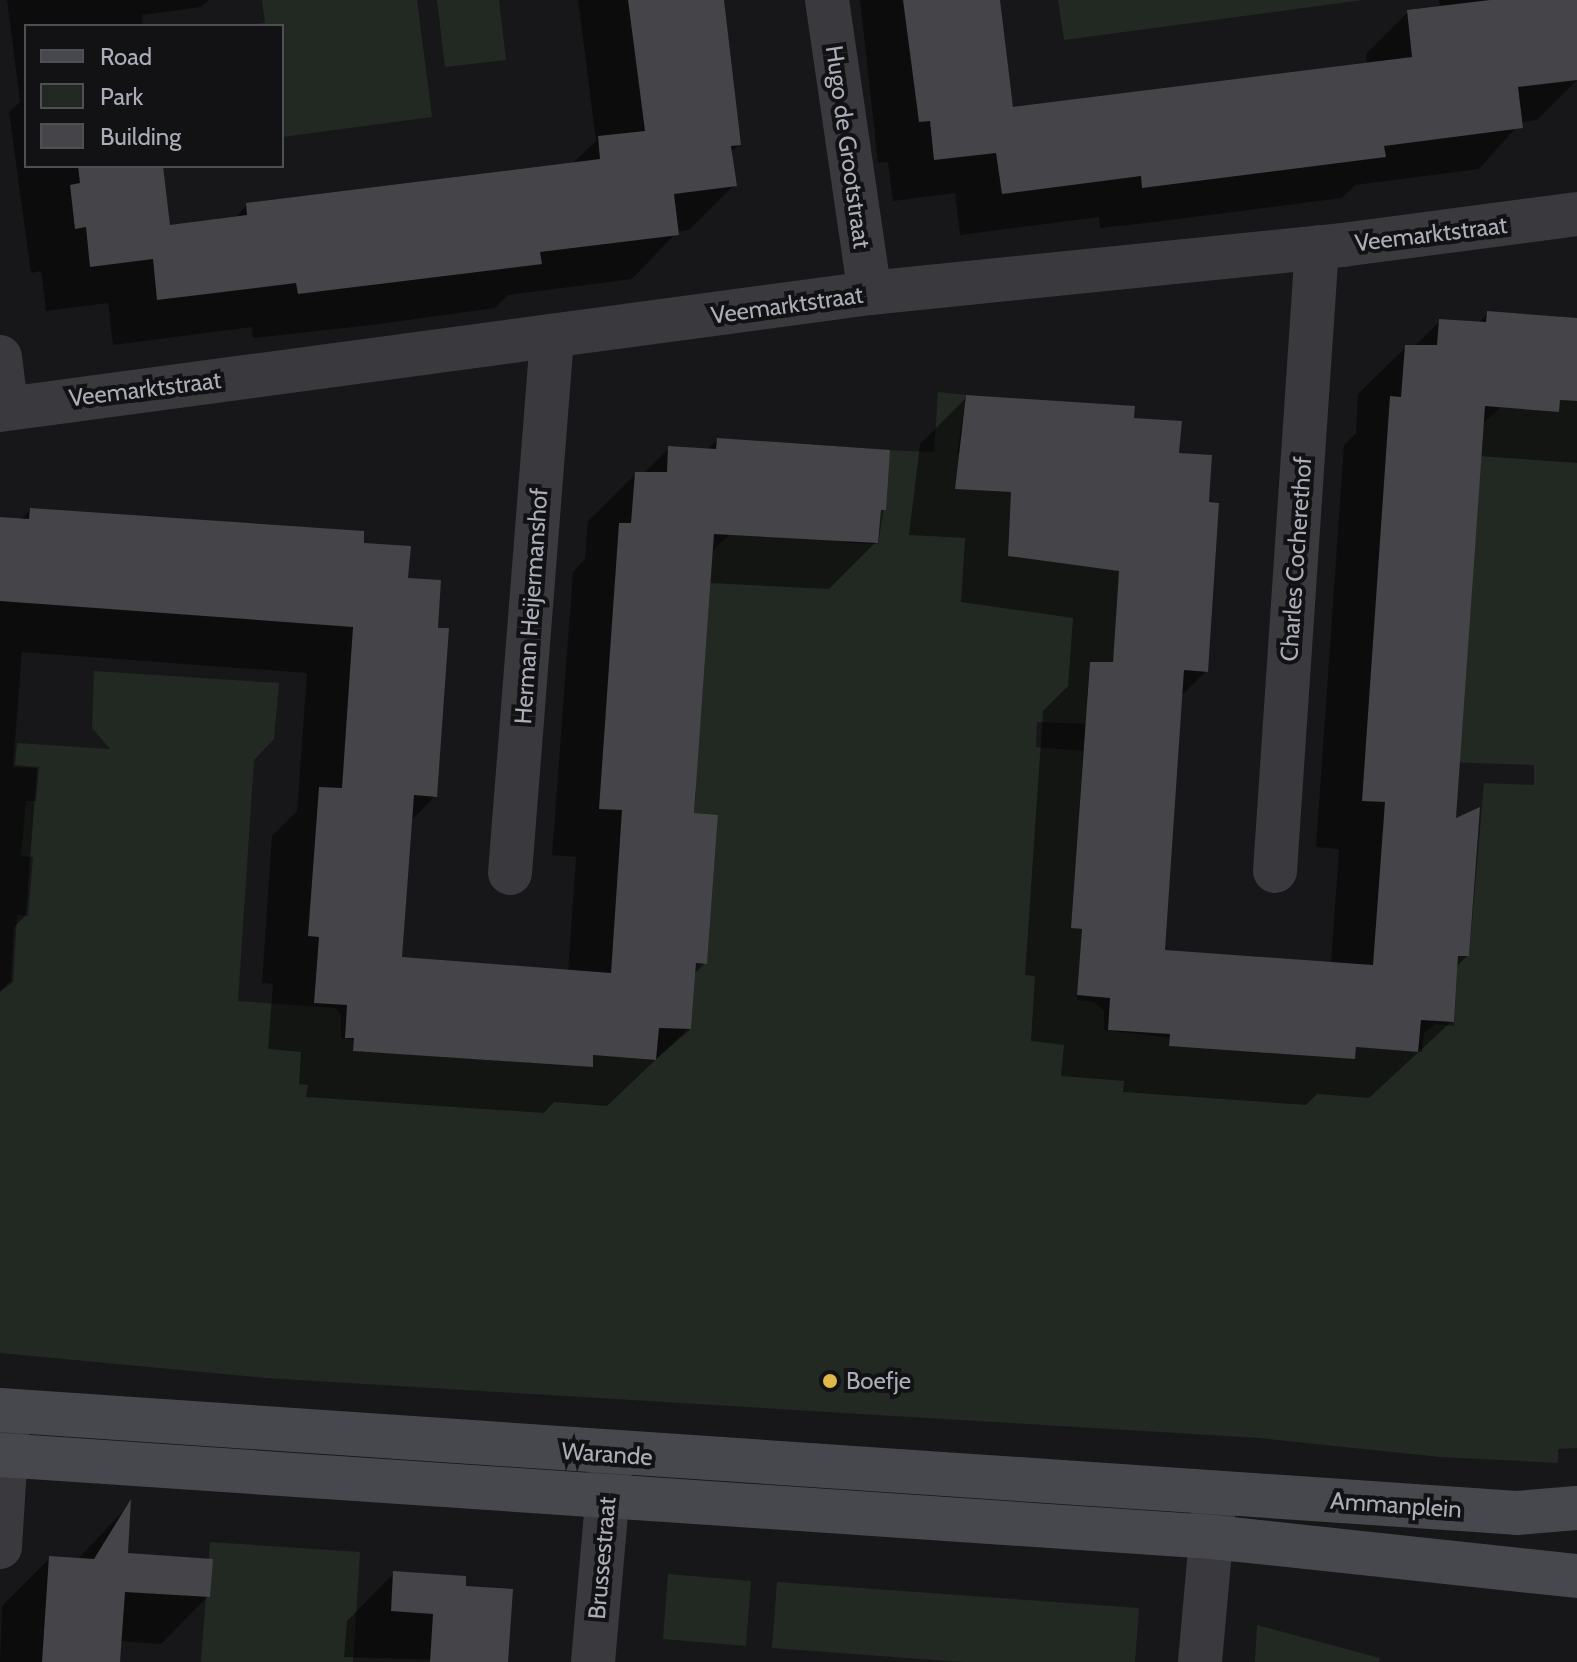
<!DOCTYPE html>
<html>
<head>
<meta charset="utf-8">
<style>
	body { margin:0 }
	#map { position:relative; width:1577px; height:1662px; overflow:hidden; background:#171719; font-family:Cabin,sans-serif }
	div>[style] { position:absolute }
	.green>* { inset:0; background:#222923 }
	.shadow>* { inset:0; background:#0007 }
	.building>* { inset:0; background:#444449 }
	.street>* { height:44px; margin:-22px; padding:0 22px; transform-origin:22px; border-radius:22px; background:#39393e }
	.secondary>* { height:44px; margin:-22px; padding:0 22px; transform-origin:22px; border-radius:22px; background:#47484d }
	.dots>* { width:22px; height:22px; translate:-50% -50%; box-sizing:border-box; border:4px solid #121214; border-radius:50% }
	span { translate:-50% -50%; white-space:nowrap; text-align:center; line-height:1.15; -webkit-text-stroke:8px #121214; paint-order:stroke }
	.street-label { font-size:24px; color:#abaeb8 }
	.poi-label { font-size:24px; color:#abaeb8 }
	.left { translate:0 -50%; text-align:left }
	.legend { position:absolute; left:24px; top:24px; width:260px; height:144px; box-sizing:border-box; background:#121214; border:2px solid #4f5056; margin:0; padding:10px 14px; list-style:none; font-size:24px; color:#abaeb8 }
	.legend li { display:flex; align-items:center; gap:16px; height:40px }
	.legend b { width:40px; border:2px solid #4f5056 }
</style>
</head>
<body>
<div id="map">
	<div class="green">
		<i style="clip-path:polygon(262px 0,417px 0,432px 117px,282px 137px,282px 26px,235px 26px,265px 23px)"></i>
		<i style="clip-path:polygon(437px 0,499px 0,506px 60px,445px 67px)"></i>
		<i style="clip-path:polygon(1058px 0,1363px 0,1064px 40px)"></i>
		<i style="clip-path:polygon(938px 392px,966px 395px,957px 454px,962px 454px,960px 489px,991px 491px,992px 481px,1123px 517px,1113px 663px,1090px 662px,1087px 696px,1096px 724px,1037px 722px,1036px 747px,1083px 751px,1079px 814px,1086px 869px,1075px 869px,1071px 928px,1082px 929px,1077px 1000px,1094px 1002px,1104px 1011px,1104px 1030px,1355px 1059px,1356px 1047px,1422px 1052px,1424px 1033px,1435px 1024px,1454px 1026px,1458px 955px,1469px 956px,1484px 783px,1534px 785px,1534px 765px,1448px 762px,1483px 423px,1501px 407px,1559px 411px,1560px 400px,1577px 401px,1577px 1448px,1558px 1449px,1558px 1463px,1440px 1457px,1259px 1438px,266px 1378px,0 1353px,0 992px,13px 982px,17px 915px,28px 916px,33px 857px,21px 856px,26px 801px,36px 801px,39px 767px,15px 765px,17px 743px,110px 749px,92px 728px,94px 671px,279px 683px,274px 739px,254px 760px,238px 1001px,335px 1008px,341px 1015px,341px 1038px,593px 1066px,593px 1055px,656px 1059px,691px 1029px,696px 963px,707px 964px,718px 815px,694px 813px,696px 791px,685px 790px,700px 725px,713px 550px,730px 534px,792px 538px,847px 531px,847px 543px,878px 544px,887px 490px,885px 450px,934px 452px)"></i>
		<i style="clip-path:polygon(210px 1542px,360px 1552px,353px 1662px,201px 1662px)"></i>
		<i style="clip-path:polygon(668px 1574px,751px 1581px,746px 1646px,663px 1639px)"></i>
		<i style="clip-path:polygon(777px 1582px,1139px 1608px,1135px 1662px,963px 1662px,772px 1648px)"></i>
		<i style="clip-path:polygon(1257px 1625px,1380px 1658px,1379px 1662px,1255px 1662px)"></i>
	</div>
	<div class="shadow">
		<i style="clip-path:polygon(7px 0,209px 0,201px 7px,142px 15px,143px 26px,26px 26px,26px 166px,161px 166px,168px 227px,234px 218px,247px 205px,571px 165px,596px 141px,578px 0,722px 0,739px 144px,730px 153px,734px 185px,689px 230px,677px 232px,632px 279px,508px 295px,495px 308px,372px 325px,253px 338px,252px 327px,113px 345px,108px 303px,46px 311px,41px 271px,31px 273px,9px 112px,20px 102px)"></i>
		<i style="clip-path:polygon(860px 0,998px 0,1012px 109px,1367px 64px,1366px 54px,1408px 12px,1440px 8px,1439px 0,1577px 0,1577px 80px,1537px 120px,1521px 122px,1479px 169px,1355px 185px,1342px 198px,1138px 224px,1100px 228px,1099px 217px,960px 235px,955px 193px,893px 201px,888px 162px,878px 163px)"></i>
		<i style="clip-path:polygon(1488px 313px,1577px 319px,1577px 463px,1479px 456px,1454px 821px,1467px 956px,1455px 968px,1452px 1021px,1369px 1098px,1317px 1094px,1306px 1105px,1123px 1092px,1124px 1081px,1061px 1076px,1064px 1045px,1031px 1041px,1035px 976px,1025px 975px,1043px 711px,1068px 686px,1073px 618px,961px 602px,965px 538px,909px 535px,920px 444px,967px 397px,1132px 419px,1177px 455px,1206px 671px,1181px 696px,1163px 951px,1331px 964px,1339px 849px,1316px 847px,1344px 445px,1356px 433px,1358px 394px,1406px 347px,1414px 347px,1440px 321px,1477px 324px)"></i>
		<i style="clip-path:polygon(717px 440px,876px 542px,829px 589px,709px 583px,692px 815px,705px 963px,693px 975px,689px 1028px,607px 1106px,554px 1102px,544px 1113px,306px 1097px,308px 1085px,299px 1084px,301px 1052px,268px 1049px,273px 984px,262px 983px,272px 836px,297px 811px,307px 673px,22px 652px,13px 767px,37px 768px,26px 915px,14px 927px,11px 981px,0 991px,0 519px,20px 520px,31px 510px,361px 545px,406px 580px,435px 796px,410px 822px,400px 959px,568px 972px,576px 857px,552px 855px,573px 572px,585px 559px,588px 521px,636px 474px,643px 474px,669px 448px,707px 450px)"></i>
		<i style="clip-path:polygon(129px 1505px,125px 1555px,208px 1596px,161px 1644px,120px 1641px,118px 1662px,0 1662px,2px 1606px,50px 1558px,77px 1560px)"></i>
		<i style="clip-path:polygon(394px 1573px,506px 1662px,344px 1657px,347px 1621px)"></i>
	</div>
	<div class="building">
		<i style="clip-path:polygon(628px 0,724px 0,741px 145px,731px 146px,737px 186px,674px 194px,679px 235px,540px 252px,542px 264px,298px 294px,296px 283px,157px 300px,153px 259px,90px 267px,86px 227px,75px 229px,70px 185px,80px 183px,78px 166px,163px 166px,170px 225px,247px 215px,246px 203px,600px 159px,598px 136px,645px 131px)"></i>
		<i style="clip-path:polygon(903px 0,1000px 0,1013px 107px,1412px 57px,1407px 10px,1490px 0,1577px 0,1577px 80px,1518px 87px,1523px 128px,1384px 146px,1386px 157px,1142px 188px,1141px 176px,1002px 194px,996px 153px,934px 160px,930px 121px,919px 122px)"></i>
		<i style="clip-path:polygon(1487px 311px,1577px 318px,1577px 401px,1560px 400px,1559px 412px,1485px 406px,1456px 818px,1480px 807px,1469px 956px,1458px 956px,1454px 1022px,1421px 1020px,1418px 1052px,1356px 1047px,1355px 1059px,1169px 1046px,1170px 1034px,1108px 1030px,1110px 998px,1077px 995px,1082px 929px,1071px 928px,1090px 662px,1113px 662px,1119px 571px,1008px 556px,1011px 492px,955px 489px,966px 395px,1135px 406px,1134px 418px,1182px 421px,1179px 453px,1212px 455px,1209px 502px,1219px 503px,1208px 672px,1184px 670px,1165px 950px,1373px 965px,1385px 802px,1362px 801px,1390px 396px,1401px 397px,1405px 345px,1437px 345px,1439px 319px,1486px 322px)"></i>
		<i style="clip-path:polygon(717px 438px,890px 450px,886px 510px,881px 510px,878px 543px,714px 534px,694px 813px,718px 815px,707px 964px,696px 963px,691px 1029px,659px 1028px,656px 1060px,593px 1055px,593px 1067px,353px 1051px,354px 1038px,345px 1038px,347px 1005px,314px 1003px,319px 937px,308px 936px,319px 787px,342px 788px,353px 627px,0 601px,0 517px,29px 519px,30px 508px,364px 531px,364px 543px,411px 546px,408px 578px,441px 580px,438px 628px,449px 628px,437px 797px,414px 795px,402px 957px,611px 973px,622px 810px,599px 809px,619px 523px,631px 523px,635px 472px,667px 472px,668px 446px,716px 449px)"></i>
		<i style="clip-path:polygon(131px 1499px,128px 1553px,213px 1559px,210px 1597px,125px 1592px,120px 1662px,42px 1662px,49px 1556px,94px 1559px)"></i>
		<i style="clip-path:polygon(393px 1571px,466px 1576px,466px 1586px,513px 1589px,508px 1662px,430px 1662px,433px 1614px,391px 1611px)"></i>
	</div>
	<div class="street">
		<i style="left:827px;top:0;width:296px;rotate:81.7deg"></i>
		<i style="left:0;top:357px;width:49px;rotate:83deg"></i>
		<i style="left:0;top:410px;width:878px;rotate:-7.66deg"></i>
		<i style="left:870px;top:293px;width:474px;rotate:-5.8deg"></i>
		<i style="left:1342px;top:245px;width:237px;rotate:-7.5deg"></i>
		<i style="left:1275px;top:871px;width:625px;rotate:-86.15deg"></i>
		<i style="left:510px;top:873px;width:537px;rotate:-85.51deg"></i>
		<i style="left:0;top:1547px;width:130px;rotate:-86.5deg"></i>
		<i style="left:593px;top:1662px;width:206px;rotate:-85deg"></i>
		<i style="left:1200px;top:1662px;width:170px;rotate:-84.9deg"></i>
	</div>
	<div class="secondary">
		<i style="left:0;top:1410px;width:1520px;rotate:3.88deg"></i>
		<i style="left:1517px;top:1513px;width:60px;rotate:-4.8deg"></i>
		<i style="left:0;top:1455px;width:1215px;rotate:3.87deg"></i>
		<i style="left:1212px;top:1537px;width:367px;rotate:6.1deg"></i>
	</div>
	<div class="dots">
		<i style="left:830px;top:1381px;background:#e1b747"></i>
	</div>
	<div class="street-label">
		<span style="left:848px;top:147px;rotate:82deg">Hugo de Grootstraat</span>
		<span style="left:1431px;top:234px;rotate:-7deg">Veemarktstraat</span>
		<span style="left:787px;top:305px;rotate:-8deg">Veemarktstraat</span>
		<span style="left:145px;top:389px;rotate:-7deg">Veemarktstraat</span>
		<span style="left:1296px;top:559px;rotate:-86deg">Charles Cocherethof</span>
		<span style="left:531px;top:606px;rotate:-86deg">Herman Heijermanshof</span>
		<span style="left:607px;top:1454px;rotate:4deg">Warande</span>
		<span style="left:1396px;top:1505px;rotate:4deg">Ammanplein</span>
		<span style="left:602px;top:1558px;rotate:-85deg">Brussestraat</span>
	</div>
	<div class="poi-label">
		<span class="left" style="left:846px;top:1381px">Boefje</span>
	</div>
	<ul class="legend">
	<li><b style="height:10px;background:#47484d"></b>Road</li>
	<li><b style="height:22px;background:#222923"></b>Park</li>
	<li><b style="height:22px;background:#444449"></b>Building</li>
	</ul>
</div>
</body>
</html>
